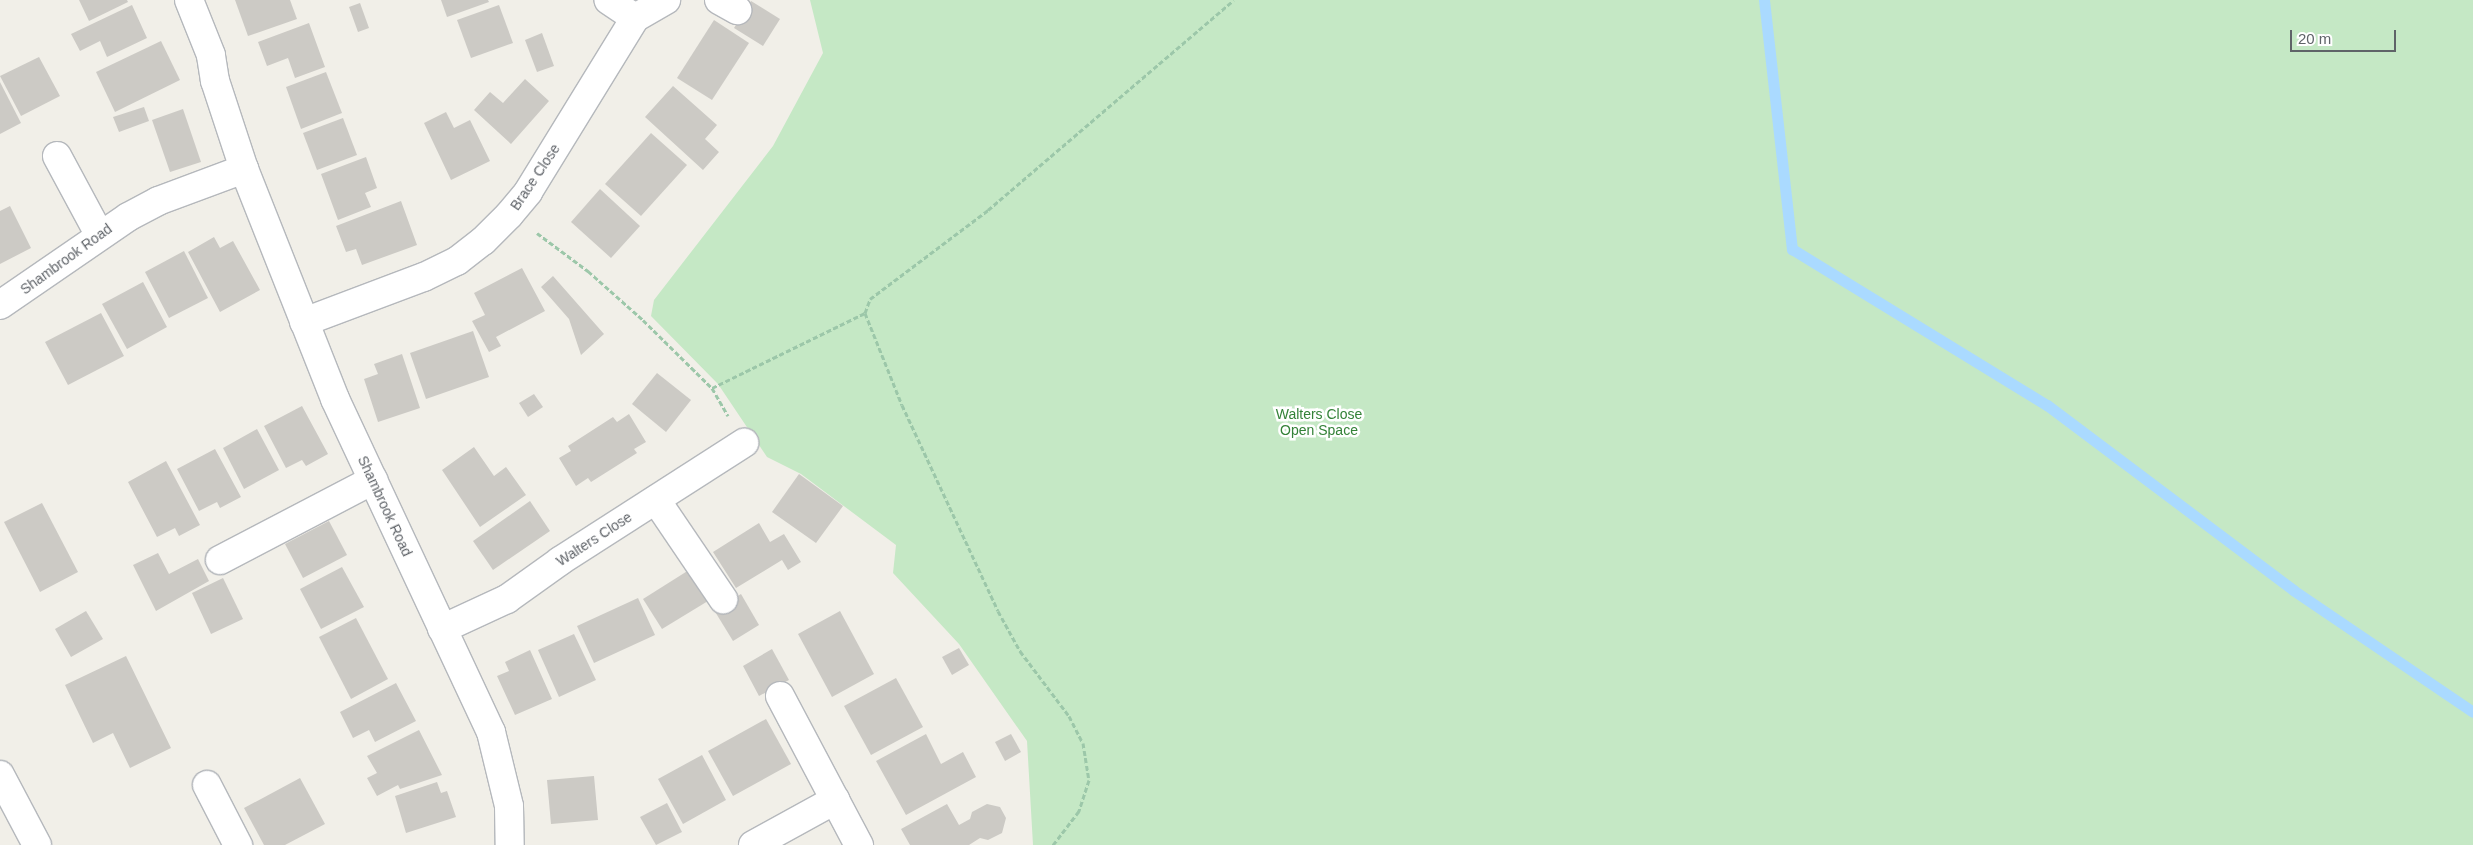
<!DOCTYPE html>
<html>
<head>
<meta charset="utf-8">
<style>
	body { margin:0 }
	#map { position:relative; width:2473px; height:845px; overflow:hidden; background:#f1efe8; font-family:Arial,sans-serif }
	div>[style] { position:absolute }
	.green>* { inset:0; background:#c5e8c5 }
	.stream>* { height:11px; margin:-5.5px; padding:0 5.5px; transform-origin:5.5px; border-radius:5.5px; background:#aadaff }
	.building>* { inset:0; background:#cccac5 }
	.path>* { height:3px; margin-top:-1.5px; transform-origin:0; background:repeating-linear-gradient(90deg,#9cc7a9 0 5px,transparent 0 7.5px) }
	.roads { filter:drop-shadow(1px 0 #b5b8bc) drop-shadow(-1px 0 #b5b8bc) drop-shadow(0 1px #b5b8bc) drop-shadow(0 -1px #b5b8bc) }
	.minor>* { height:28px; margin:-14px; padding:0 14px; transform-origin:14px; border-radius:14px; background:#fff }
	span { translate:-50% -50%; white-space:nowrap; text-align:center; line-height:1.15; -webkit-text-stroke:5px #fff; paint-order:stroke }
	.street-label { font-size:14px; color:#5f6368 }
	.park-label { font-size:14px; color:#348238 }
	.scale { position:absolute; left:2290px; top:30px; width:106px; height:22px; box-sizing:border-box; border:2px solid #5f6368; border-top:0; padding-left:6px; font-size:15px; line-height:18px; white-space:nowrap; color:#5f6368; -webkit-text-stroke:4px #fff; paint-order:stroke }
</style>
</head>
<body>
<div id="map">
	<div class="green">
		<i style="clip-path:polygon(810px 0,2473px 0,2473px 845px,1033px 845px,1027px 741px,959px 644px,893px 573px,896px 545px,801px 474px,767px 457px,718px 384px,651px 316px,654px 300px,773px 146px,823px 53px)"></i>
	</div>
	<div class="stream">
		<i style="left:1764px;top:0;width:251px;rotate:83.6deg"></i>
		<i style="left:1792px;top:249px;width:299px;rotate:31.5deg"></i>
		<i style="left:2047px;top:405px;width:308px;rotate:36.9deg"></i>
		<i style="left:2293px;top:590px;width:217px;rotate:34.1deg"></i>
	</div>
	<div class="building">
		<i style="clip-path:polygon(79px 0,127px 0,128px 2px,89px 21px)"></i>
		<i style="clip-path:polygon(235px 0,290px 0,297px 19px,248px 36px)"></i>
		<i style="clip-path:polygon(441px 0,488px 0,489px 2px,447px 17px)"></i>
		<i style="clip-path:polygon(751px 1px,780px 19px,763px 46px,734px 28px)"></i>
		<i style="clip-path:polygon(360px 3px,369px 28px,358px 32px,349px 7px)"></i>
		<i style="clip-path:polygon(132px 5px,147px 38px,107px 57px,100px 41px,80px 51px,71px 34px)"></i>
		<i style="clip-path:polygon(499px 5px,513px 43px,471px 58px,457px 20px)"></i>
		<i style="clip-path:polygon(714px 20px,749px 43px,712px 100px,677px 78px)"></i>
		<i style="clip-path:polygon(309px 23px,325px 67px,295px 78px,288px 58px,267px 66px,258px 42px)"></i>
		<i style="clip-path:polygon(542px 33px,554px 66px,537px 72px,525px 40px)"></i>
		<i style="clip-path:polygon(161px 41px,180px 80px,115px 112px,96px 72px)"></i>
		<i style="clip-path:polygon(39px 57px,60px 96px,21px 116px,0 76px)"></i>
		<i style="clip-path:polygon(326px 72px,342px 113px,301px 129px,286px 87px)"></i>
		<i style="clip-path:polygon(525px 79px,549px 101px,511px 144px,474px 110px,490px 92px,503px 103px)"></i>
		<i style="clip-path:polygon(0 82px,21px 123px,0 134px)"></i>
		<i style="clip-path:polygon(673px 86px,717px 125px,705px 139px,719px 152px,703px 170px,645px 117px)"></i>
		<i style="clip-path:polygon(144px 107px,149px 121px,119px 132px,113px 117px)"></i>
		<i style="clip-path:polygon(183px 109px,201px 162px,170px 172px,152px 120px)"></i>
		<i style="clip-path:polygon(446px 112px,454px 128px,470px 120px,490px 161px,451px 180px,424px 123px)"></i>
		<i style="clip-path:polygon(343px 118px,357px 155px,317px 170px,303px 133px)"></i>
		<i style="clip-path:polygon(651px 133px,687px 165px,641px 216px,605px 184px)"></i>
		<i style="clip-path:polygon(366px 157px,377px 188px,365px 193px,371px 207px,338px 220px,321px 174px)"></i>
		<i style="clip-path:polygon(600px 189px,640px 226px,611px 258px,571px 222px)"></i>
		<i style="clip-path:polygon(401px 201px,417px 245px,362px 265px,356px 249px,346px 252px,336px 226px)"></i>
		<i style="clip-path:polygon(10px 206px,31px 248px,0 264px,0 211px)"></i>
		<i style="clip-path:polygon(214px 237px,220px 248px,233px 241px,260px 290px,220px 312px,188px 252px)"></i>
		<i style="clip-path:polygon(184px 251px,208px 298px,169px 318px,145px 272px)"></i>
		<i style="clip-path:polygon(522px 268px,545px 311px,496px 337px,501px 346px,489px 352px,472px 321px,485px 315px,474px 293px)"></i>
		<i style="clip-path:polygon(553px 276px,604px 334px,581px 355px,569px 319px,541px 287px)"></i>
		<i style="clip-path:polygon(143px 282px,167px 327px,127px 349px,102px 304px)"></i>
		<i style="clip-path:polygon(101px 313px,124px 356px,68px 385px,45px 342px)"></i>
		<i style="clip-path:polygon(473px 331px,489px 377px,426px 399px,410px 353px)"></i>
		<i style="clip-path:polygon(402px 354px,420px 408px,378px 422px,364px 379px,378px 374px,374px 364px)"></i>
		<i style="clip-path:polygon(657px 373px,691px 400px,666px 432px,632px 404px)"></i>
		<i style="clip-path:polygon(534px 394px,543px 407px,528px 417px,519px 403px)"></i>
		<i style="clip-path:polygon(302px 406px,328px 454px,306px 466px,302px 460px,286px 468px,264px 426px)"></i>
		<i style="clip-path:polygon(629px 414px,646px 442px,634px 449px,637px 453px,591px 482px,588px 478px,576px 486px,559px 458px,571px 451px,568px 446px,613px 417px,617px 422px)"></i>
		<i style="clip-path:polygon(257px 429px,279px 470px,244px 489px,223px 448px)"></i>
		<i style="clip-path:polygon(474px 447px,494px 476px,506px 467px,526px 495px,480px 527px,442px 470px)"></i>
		<i style="clip-path:polygon(215px 449px,241px 497px,220px 508px,217px 502px,199px 511px,177px 469px)"></i>
		<i style="clip-path:polygon(166px 461px,200px 525px,179px 536px,175px 528px,157px 537px,128px 482px)"></i>
		<i style="clip-path:polygon(799px 474px,843px 506px,816px 543px,772px 512px)"></i>
		<i style="clip-path:polygon(530px 501px,550px 531px,493px 570px,473px 541px)"></i>
		<i style="clip-path:polygon(42px 503px,78px 572px,40px 592px,4px 522px)"></i>
		<i style="clip-path:polygon(329px 521px,347px 555px,303px 578px,285px 544px)"></i>
		<i style="clip-path:polygon(759px 523px,770px 542px,784px 534px,801px 562px,788px 570px,782px 560px,736px 588px,713px 552px)"></i>
		<i style="clip-path:polygon(158px 553px,169px 574px,198px 559px,209px 581px,156px 611px,133px 565px)"></i>
		<i style="clip-path:polygon(342px 567px,364px 607px,321px 629px,300px 589px)"></i>
		<i style="clip-path:polygon(689px 570px,708px 601px,662px 629px,643px 599px)"></i>
		<i style="clip-path:polygon(223px 578px,243px 619px,211px 634px,192px 593px)"></i>
		<i style="clip-path:polygon(741px 594px,759px 625px,733px 641px,714px 610px)"></i>
		<i style="clip-path:polygon(638px 598px,655px 635px,594px 663px,577px 626px)"></i>
		<i style="clip-path:polygon(86px 611px,103px 639px,71px 657px,55px 629px)"></i>
		<i style="clip-path:polygon(840px 611px,874px 674px,832px 697px,798px 634px)"></i>
		<i style="clip-path:polygon(356px 618px,388px 679px,351px 699px,319px 637px)"></i>
		<i style="clip-path:polygon(574px 634px,596px 680px,559px 697px,538px 650px)"></i>
		<i style="clip-path:polygon(959px 648px,969px 665px,952px 675px,942px 657px)"></i>
		<i style="clip-path:polygon(772px 649px,789px 680px,759px 696px,743px 666px)"></i>
		<i style="clip-path:polygon(530px 650px,552px 699px,515px 715px,497px 676px,509px 671px,505px 662px)"></i>
		<i style="clip-path:polygon(126px 656px,171px 748px,130px 768px,113px 733px,93px 743px,65px 685px)"></i>
		<i style="clip-path:polygon(896px 678px,923px 727px,871px 755px,844px 706px)"></i>
		<i style="clip-path:polygon(396px 683px,416px 721px,375px 742px,369px 730px,353px 738px,340px 712px)"></i>
		<i style="clip-path:polygon(766px 719px,791px 764px,733px 796px,708px 751px)"></i>
		<i style="clip-path:polygon(419px 730px,442px 775px,400px 789px,398px 785px,377px 796px,367px 778px,377px 773px,367px 756px)"></i>
		<i style="clip-path:polygon(926px 734px,941px 764px,963px 752px,976px 777px,906px 815px,876px 761px)"></i>
		<i style="clip-path:polygon(1011px 734px,1021px 752px,1005px 761px,995px 742px)"></i>
		<i style="clip-path:polygon(702px 755px,726px 800px,683px 824px,658px 779px)"></i>
		<i style="clip-path:polygon(594px 776px,598px 820px,551px 824px,547px 780px)"></i>
		<i style="clip-path:polygon(300px 778px,325px 824px,285px 845px,264px 845px,244px 808px)"></i>
		<i style="clip-path:polygon(437px 782px,441px 793px,447px 791px,456px 817px,406px 833px,395px 796px)"></i>
		<i style="clip-path:polygon(667px 803px,682px 832px,656px 845px,640px 817px)"></i>
		<i style="clip-path:polygon(947px 804px,959px 825px,970px 819px,972px 812px,987px 804px,1000px 807px,1006px 818px,1002px 833px,988px 840px,980px 838px,969px 845px,910px 845px,901px 829px)"></i>
	</div>
	<div class="path">
		<i style="left:537px;top:233px;width:64px;rotate:36.7deg"></i>
		<i style="left:588px;top:271px;width:74px;rotate:41.7deg"></i>
		<i style="left:643px;top:320px;width:97px;rotate:44.6deg"></i>
		<i style="left:712px;top:388px;width:32px;rotate:60deg"></i>
		<i style="left:865px;top:313px;width:99px;rotate:68.1deg"></i>
		<i style="left:902px;top:405px;width:227px;rotate:65deg"></i>
		<i style="left:998px;top:611px;width:46px;rotate:61.2deg"></i>
		<i style="left:1020px;top:651px;width:81px;rotate:53deg"></i>
		<i style="left:1069px;top:716px;width:30px;rotate:63deg"></i>
		<i style="left:1083px;top:743px;width:37px;rotate:81deg"></i>
		<i style="left:1089px;top:780px;width:33px;rotate:108deg"></i>
		<i style="left:1079px;top:811px;width:43px;rotate:127.4deg"></i>
		<i style="left:712px;top:388px;width:170px;rotate:-26.1deg"></i>
		<i style="left:865px;top:313px;width:15px;rotate:-70deg"></i>
		<i style="left:870px;top:299px;width:148px;rotate:-37deg"></i>
		<i style="left:988px;top:210px;width:323px;rotate:-40.5deg"></i>
	</div>
	<div class="roads">
		<div class="minor">
			<i style="left:719px;top:0;width:21px;rotate:29deg"></i>
			<i style="left:635px;top:18px;width:36px;rotate:-30deg"></i>
			<i style="left:57px;top:156px;width:89px;rotate:61.7deg"></i>
			<i style="left:244px;top:169px;width:247px;rotate:68.4deg"></i>
			<i style="left:335px;top:399px;width:368px;rotate:64.9deg"></i>
			<i style="left:491px;top:732px;width:76px;rotate:76.3deg"></i>
			<i style="left:509px;top:806px;width:39px;rotate:89deg"></i>
			<i style="left:0;top:305px;width:155px;rotate:-34.5deg"></i>
			<i style="left:128px;top:217px;width:34px;rotate:-28deg"></i>
			<i style="left:158px;top:201px;width:92px;rotate:-20.4deg"></i>
			<i style="left:244px;top:169px;width:93px;rotate:-108.2deg"></i>
			<i style="left:215px;top:81px;width:26px;rotate:-99deg"></i>
			<i style="left:211px;top:55px;width:59px;rotate:-111.8deg"></i>
			<i style="left:304px;top:322px;width:128px;rotate:-20.6deg"></i>
			<i style="left:424px;top:277px;width:37px;rotate:-26deg"></i>
			<i style="left:457px;top:261px;width:33px;rotate:-38deg"></i>
			<i style="left:483px;top:241px;width:37px;rotate:-45deg"></i>
			<i style="left:509px;top:215px;width:30px;rotate:-50deg"></i>
			<i style="left:528px;top:192px;width:204px;rotate:-58.4deg"></i>
			<i style="left:635px;top:18px;width:32px;rotate:-146deg"></i>
			<i style="left:656px;top:500px;width:120px;rotate:55.9deg"></i>
			<i style="left:220px;top:560px;width:173px;rotate:-27.6deg"></i>
			<i style="left:442px;top:629px;width:72px;rotate:-24.8deg"></i>
			<i style="left:507px;top:599px;width:65px;rotate:-35.6deg"></i>
			<i style="left:560px;top:561px;width:219px;rotate:-32.7deg"></i>
			<i style="left:780px;top:696px;width:169px;rotate:62.1deg"></i>
			<i style="left:0;top:775px;width:79px;rotate:62.1deg"></i>
			<i style="left:207px;top:785px;width:68px;rotate:62.7deg"></i>
			<i style="left:753px;top:845px;width:94px;rotate:-28.8deg"></i>
		</div>
	</div>
	<div class="street-label">
		<span style="left:535px;top:177px;rotate:-56deg">Brace Close</span>
		<span style="left:66px;top:259px;rotate:-36deg">Shambrook Road</span>
		<span style="left:385px;top:506px;rotate:65deg">Shambrook Road</span>
		<span style="left:594px;top:539px;rotate:-33deg">Walters Close</span>
	</div>
	<div class="park-label">
		<span style="left:1319px;top:422px">Walters Close<br>Open Space</span>
	</div>
	<div class="scale">20 m</div>
</div>
</body>
</html>
